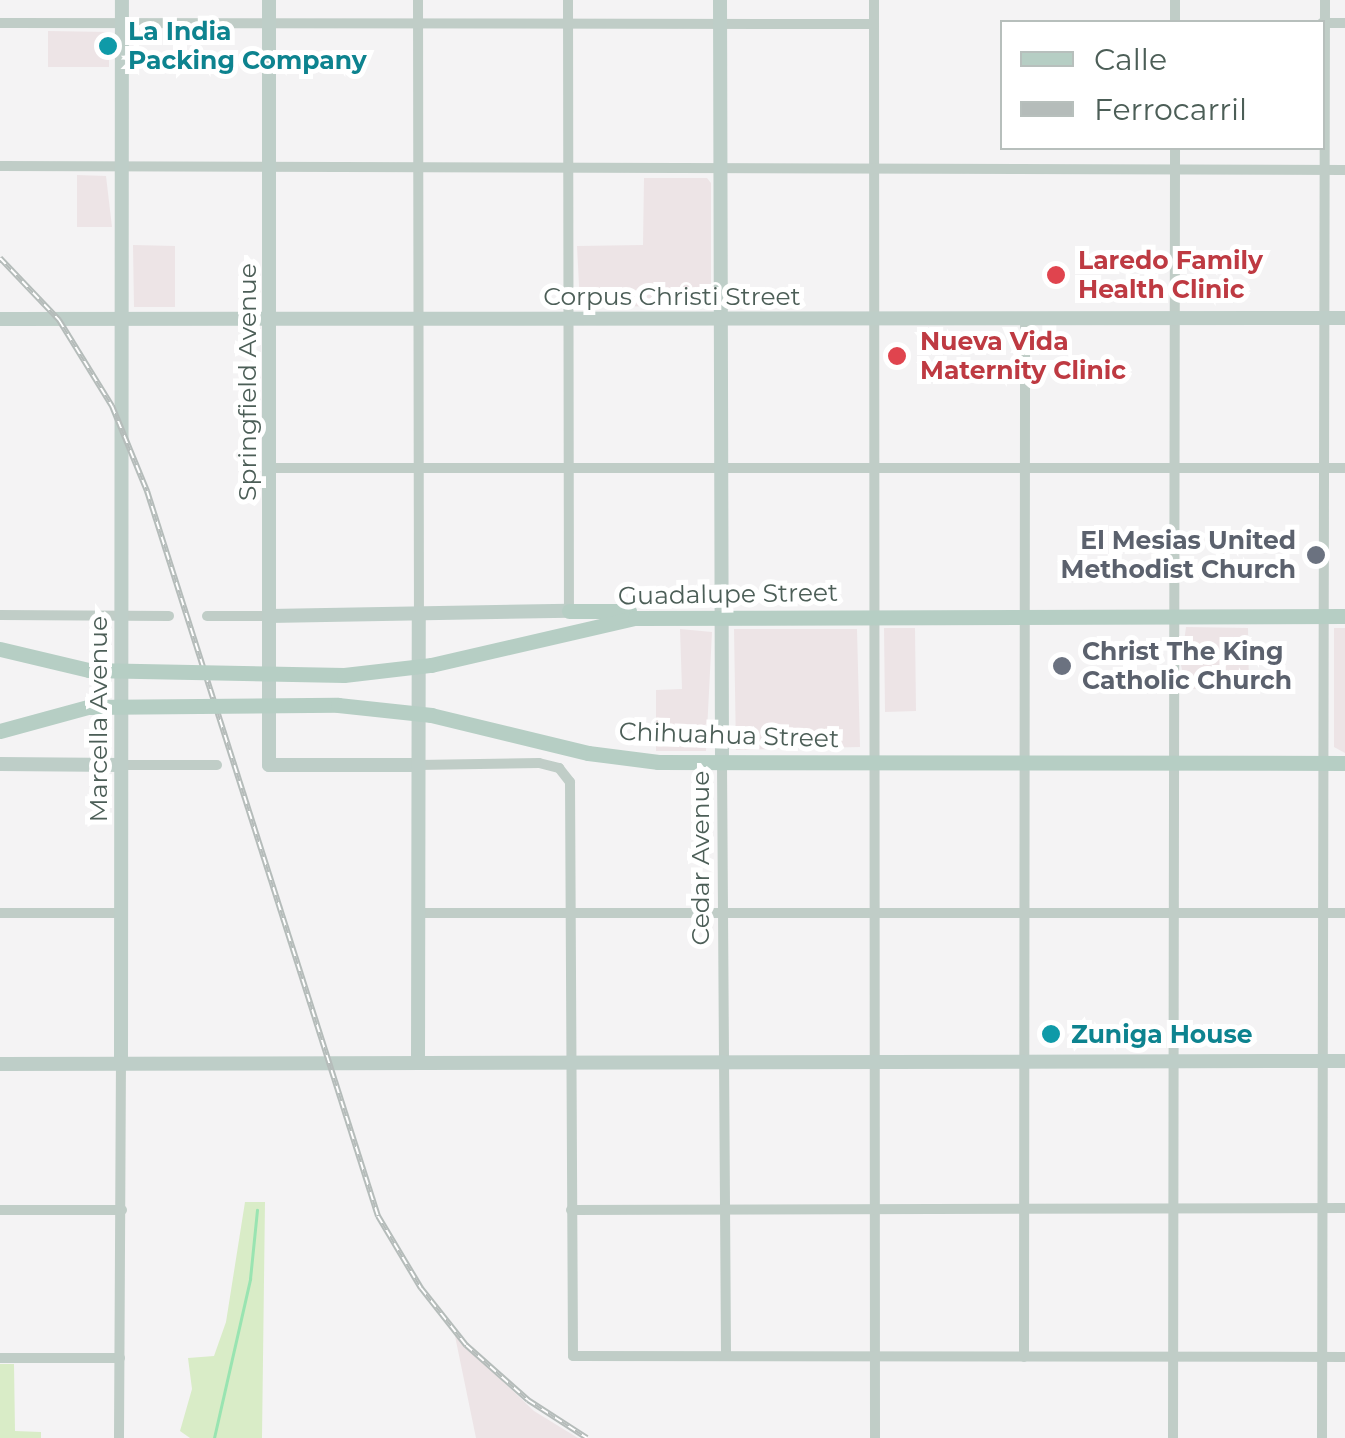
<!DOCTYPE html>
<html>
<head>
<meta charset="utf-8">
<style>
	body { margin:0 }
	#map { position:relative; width:1345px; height:1438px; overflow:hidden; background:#f4f3f4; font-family:Montserrat,sans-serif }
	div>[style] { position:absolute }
	.commercial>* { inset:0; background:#ede4e6 }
	.green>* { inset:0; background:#d9ecc7 }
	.stream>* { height:2.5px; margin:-1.25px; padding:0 1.25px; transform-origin:1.25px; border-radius:1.25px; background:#99e4b1 }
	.street>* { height:10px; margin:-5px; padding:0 5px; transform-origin:5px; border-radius:5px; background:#c0cdc7 }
	.secondary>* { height:14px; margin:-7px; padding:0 7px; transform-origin:7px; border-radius:7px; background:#becec8 }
	.primary>* { height:15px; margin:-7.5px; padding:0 7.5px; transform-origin:7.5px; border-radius:7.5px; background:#b6cec4 }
	.rail>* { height:6px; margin-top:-3px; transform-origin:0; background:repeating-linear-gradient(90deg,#fff 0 8px,#b5bcba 0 16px); box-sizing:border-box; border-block:2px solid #b5bcba }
	.primary-bridge>* { height:15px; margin:-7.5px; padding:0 7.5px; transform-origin:7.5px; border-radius:7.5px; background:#b6cec4 }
	.dots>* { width:28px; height:28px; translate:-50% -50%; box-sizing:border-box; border:5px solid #fff; border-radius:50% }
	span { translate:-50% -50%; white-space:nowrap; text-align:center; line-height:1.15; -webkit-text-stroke:10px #fff; paint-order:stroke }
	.culture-label { font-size:25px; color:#0d838f; font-weight:700 }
	.left { translate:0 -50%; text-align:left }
	.health-label { font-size:25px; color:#be3a42; font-weight:700 }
	.street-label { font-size:25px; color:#4c5e57 }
	.worship-label { font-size:25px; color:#5b616d; font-weight:700 }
	.right { translate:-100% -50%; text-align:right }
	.legend { position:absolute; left:1000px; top:20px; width:325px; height:130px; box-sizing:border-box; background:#fff; border:2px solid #b7bfbc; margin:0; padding:12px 18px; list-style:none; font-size:30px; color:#4c5e57 }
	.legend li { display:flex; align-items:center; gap:20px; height:50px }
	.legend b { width:50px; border:2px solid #b7bfbc }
</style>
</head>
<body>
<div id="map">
	<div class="commercial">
		<i style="clip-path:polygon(48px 31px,109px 32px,109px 67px,48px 67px)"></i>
		<i style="clip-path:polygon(77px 175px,106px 176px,112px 227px,77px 227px)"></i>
		<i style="clip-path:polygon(644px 178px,707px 178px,711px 183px,711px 302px,705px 308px,580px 305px,577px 246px,643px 245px)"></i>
		<i style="clip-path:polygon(133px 245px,175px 246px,175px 307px,134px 307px)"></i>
		<i style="clip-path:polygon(1186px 627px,1248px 628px,1249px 689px,1186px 689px,1181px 665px)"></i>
		<i style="clip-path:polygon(884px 628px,915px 628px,916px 711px,885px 712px)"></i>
		<i style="clip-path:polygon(1334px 628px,1345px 628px,1345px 753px,1334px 747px)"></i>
		<i style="clip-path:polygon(680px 629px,712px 632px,706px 751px,656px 751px,656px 690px,682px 689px)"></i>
		<i style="clip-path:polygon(734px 629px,857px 629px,860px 747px,736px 750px)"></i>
		<i style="clip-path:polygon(455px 1336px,534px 1411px,578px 1438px,476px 1438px)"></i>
	</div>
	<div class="green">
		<i style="clip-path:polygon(245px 1202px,265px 1202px,262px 1438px,190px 1438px,180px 1431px,192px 1389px,188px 1358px,214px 1356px,226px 1322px)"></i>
		<i style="clip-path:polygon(0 1364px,14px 1364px,15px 1431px,41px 1432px,41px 1438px,0 1438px)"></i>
	</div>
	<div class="stream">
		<i style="left:214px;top:1438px;width:163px;rotate:-77.2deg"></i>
		<i style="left:250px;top:1279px;width:69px;rotate:-84.2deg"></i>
	</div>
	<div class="street">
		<i style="left:418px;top:0;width:616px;rotate:89.91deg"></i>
		<i style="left:568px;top:0;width:611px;rotate:89.91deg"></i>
		<i style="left:874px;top:0;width:1438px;rotate:89.96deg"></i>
		<i style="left:1175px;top:22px;width:22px;rotate:-90deg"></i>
		<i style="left:0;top:23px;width:874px;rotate:0.07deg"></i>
		<i style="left:1322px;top:23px;width:23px"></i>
		<i style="left:0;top:166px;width:1345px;rotate:0.17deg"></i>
		<i style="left:269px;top:468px;width:1076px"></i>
		<i style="left:0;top:615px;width:169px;rotate:0.3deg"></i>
		<i style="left:207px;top:616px;width:62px"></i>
		<i style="left:722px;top:764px;width:592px;rotate:89.61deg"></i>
		<i style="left:121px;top:765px;width:96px"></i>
		<i style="left:418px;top:765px;width:121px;rotate:-0.9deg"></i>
		<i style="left:539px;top:763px;width:21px;rotate:14deg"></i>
		<i style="left:559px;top:768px;width:18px;rotate:52deg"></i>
		<i style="left:570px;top:782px;width:574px;rotate:89.7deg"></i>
		<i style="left:573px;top:1356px;width:772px;rotate:0.07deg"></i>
		<i style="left:0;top:913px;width:121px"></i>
		<i style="left:419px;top:913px;width:926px"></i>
		<i style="left:0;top:1210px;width:122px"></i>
		<i style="left:571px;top:1210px;width:774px;rotate:-0.15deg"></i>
		<i style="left:1024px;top:1357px;width:1038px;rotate:-89.94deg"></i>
		<i style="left:0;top:1358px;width:120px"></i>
		<i style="left:119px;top:1438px;width:375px;rotate:-89.7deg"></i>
		<i style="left:1173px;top:1438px;width:1290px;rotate:-89.91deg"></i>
		<i style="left:1322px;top:1438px;width:1438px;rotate:-89.88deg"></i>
	</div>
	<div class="secondary">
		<i style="left:269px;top:0;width:765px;rotate:90deg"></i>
		<i style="left:269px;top:765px;width:149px"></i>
		<i style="left:720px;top:0;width:764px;rotate:89.85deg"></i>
		<i style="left:0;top:319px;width:1345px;rotate:-0.04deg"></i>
		<i style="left:269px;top:616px;width:300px;rotate:-1deg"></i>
		<i style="left:0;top:764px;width:121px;rotate:0.5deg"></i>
		<i style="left:121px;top:1063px;width:1063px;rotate:-89.95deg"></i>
		<i style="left:418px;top:1063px;width:446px;rotate:-89.9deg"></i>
		<i style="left:0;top:1064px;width:1345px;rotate:-0.13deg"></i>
	</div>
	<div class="primary">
		<i style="left:569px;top:611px;width:60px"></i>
		<i style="left:0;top:649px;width:91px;rotate:13.3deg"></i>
		<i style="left:431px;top:665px;width:209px;rotate:-13deg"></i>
		<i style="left:635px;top:618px;width:710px;rotate:-0.16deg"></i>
		<i style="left:431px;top:715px;width:162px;rotate:13.6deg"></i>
		<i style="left:588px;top:753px;width:71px;rotate:7.3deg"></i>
		<i style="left:658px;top:762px;width:687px;rotate:0.08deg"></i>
		<i style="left:0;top:731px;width:91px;rotate:-15.3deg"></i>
	</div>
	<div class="rail">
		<i style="left:0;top:258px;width:86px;rotate:46.4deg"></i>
		<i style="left:59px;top:320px;width:101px;rotate:58.4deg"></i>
		<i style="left:112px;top:406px;width:92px;rotate:67.6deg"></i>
		<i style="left:147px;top:491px;width:761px;rotate:72.33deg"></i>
		<i style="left:378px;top:1216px;width:84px;rotate:59.2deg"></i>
		<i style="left:421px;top:1288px;width:73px;rotate:51.7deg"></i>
		<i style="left:466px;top:1345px;width:83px;rotate:41.6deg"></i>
		<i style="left:528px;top:1400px;width:70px;rotate:32.8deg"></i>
	</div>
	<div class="primary-bridge">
		<i style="left:89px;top:670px;width:255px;rotate:1.1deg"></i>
		<i style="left:344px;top:675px;width:88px;rotate:-6.6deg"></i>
		<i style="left:88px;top:707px;width:250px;rotate:-0.5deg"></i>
		<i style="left:338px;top:705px;width:94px;rotate:6.1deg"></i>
	</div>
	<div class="dots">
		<i style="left:108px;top:46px;background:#0f9aa8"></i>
		<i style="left:1056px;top:275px;background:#e0444e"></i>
		<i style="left:897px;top:356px;background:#e0444e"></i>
		<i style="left:1316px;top:555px;background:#6b7280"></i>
		<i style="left:1062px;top:666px;background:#6b7280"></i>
		<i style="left:1051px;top:1034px;background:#0f9aa8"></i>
	</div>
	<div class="culture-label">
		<span class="left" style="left:128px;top:46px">La India<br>Packing Company</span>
		<span class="left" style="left:1071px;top:1034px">Zuniga House</span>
	</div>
	<div class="health-label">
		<span class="left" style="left:1078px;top:275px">Laredo Family<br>Health Clinic</span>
		<span class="left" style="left:920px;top:356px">Nueva Vida<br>Maternity Clinic</span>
	</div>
	<div class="street-label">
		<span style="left:672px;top:296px">Corpus Christi Street</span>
		<span style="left:247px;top:382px;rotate:-90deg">Springfield Avenue</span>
		<span style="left:728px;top:594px;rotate:-1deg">Guadalupe Street</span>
		<span style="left:98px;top:719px;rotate:-90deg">Marcella Avenue</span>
		<span style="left:729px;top:735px;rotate:2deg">Chihuahua Street</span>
		<span style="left:700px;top:858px;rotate:-90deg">Cedar Avenue</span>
	</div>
	<div class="worship-label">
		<span class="right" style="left:1296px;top:555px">El Mesias United<br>Methodist Church</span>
		<span class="left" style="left:1082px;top:666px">Christ The King<br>Catholic Church</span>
	</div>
	<ul class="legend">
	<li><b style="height:12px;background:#b6cec4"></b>Calle</li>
	<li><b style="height:12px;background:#b5bcba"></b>Ferrocarril</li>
	</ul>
</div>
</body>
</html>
